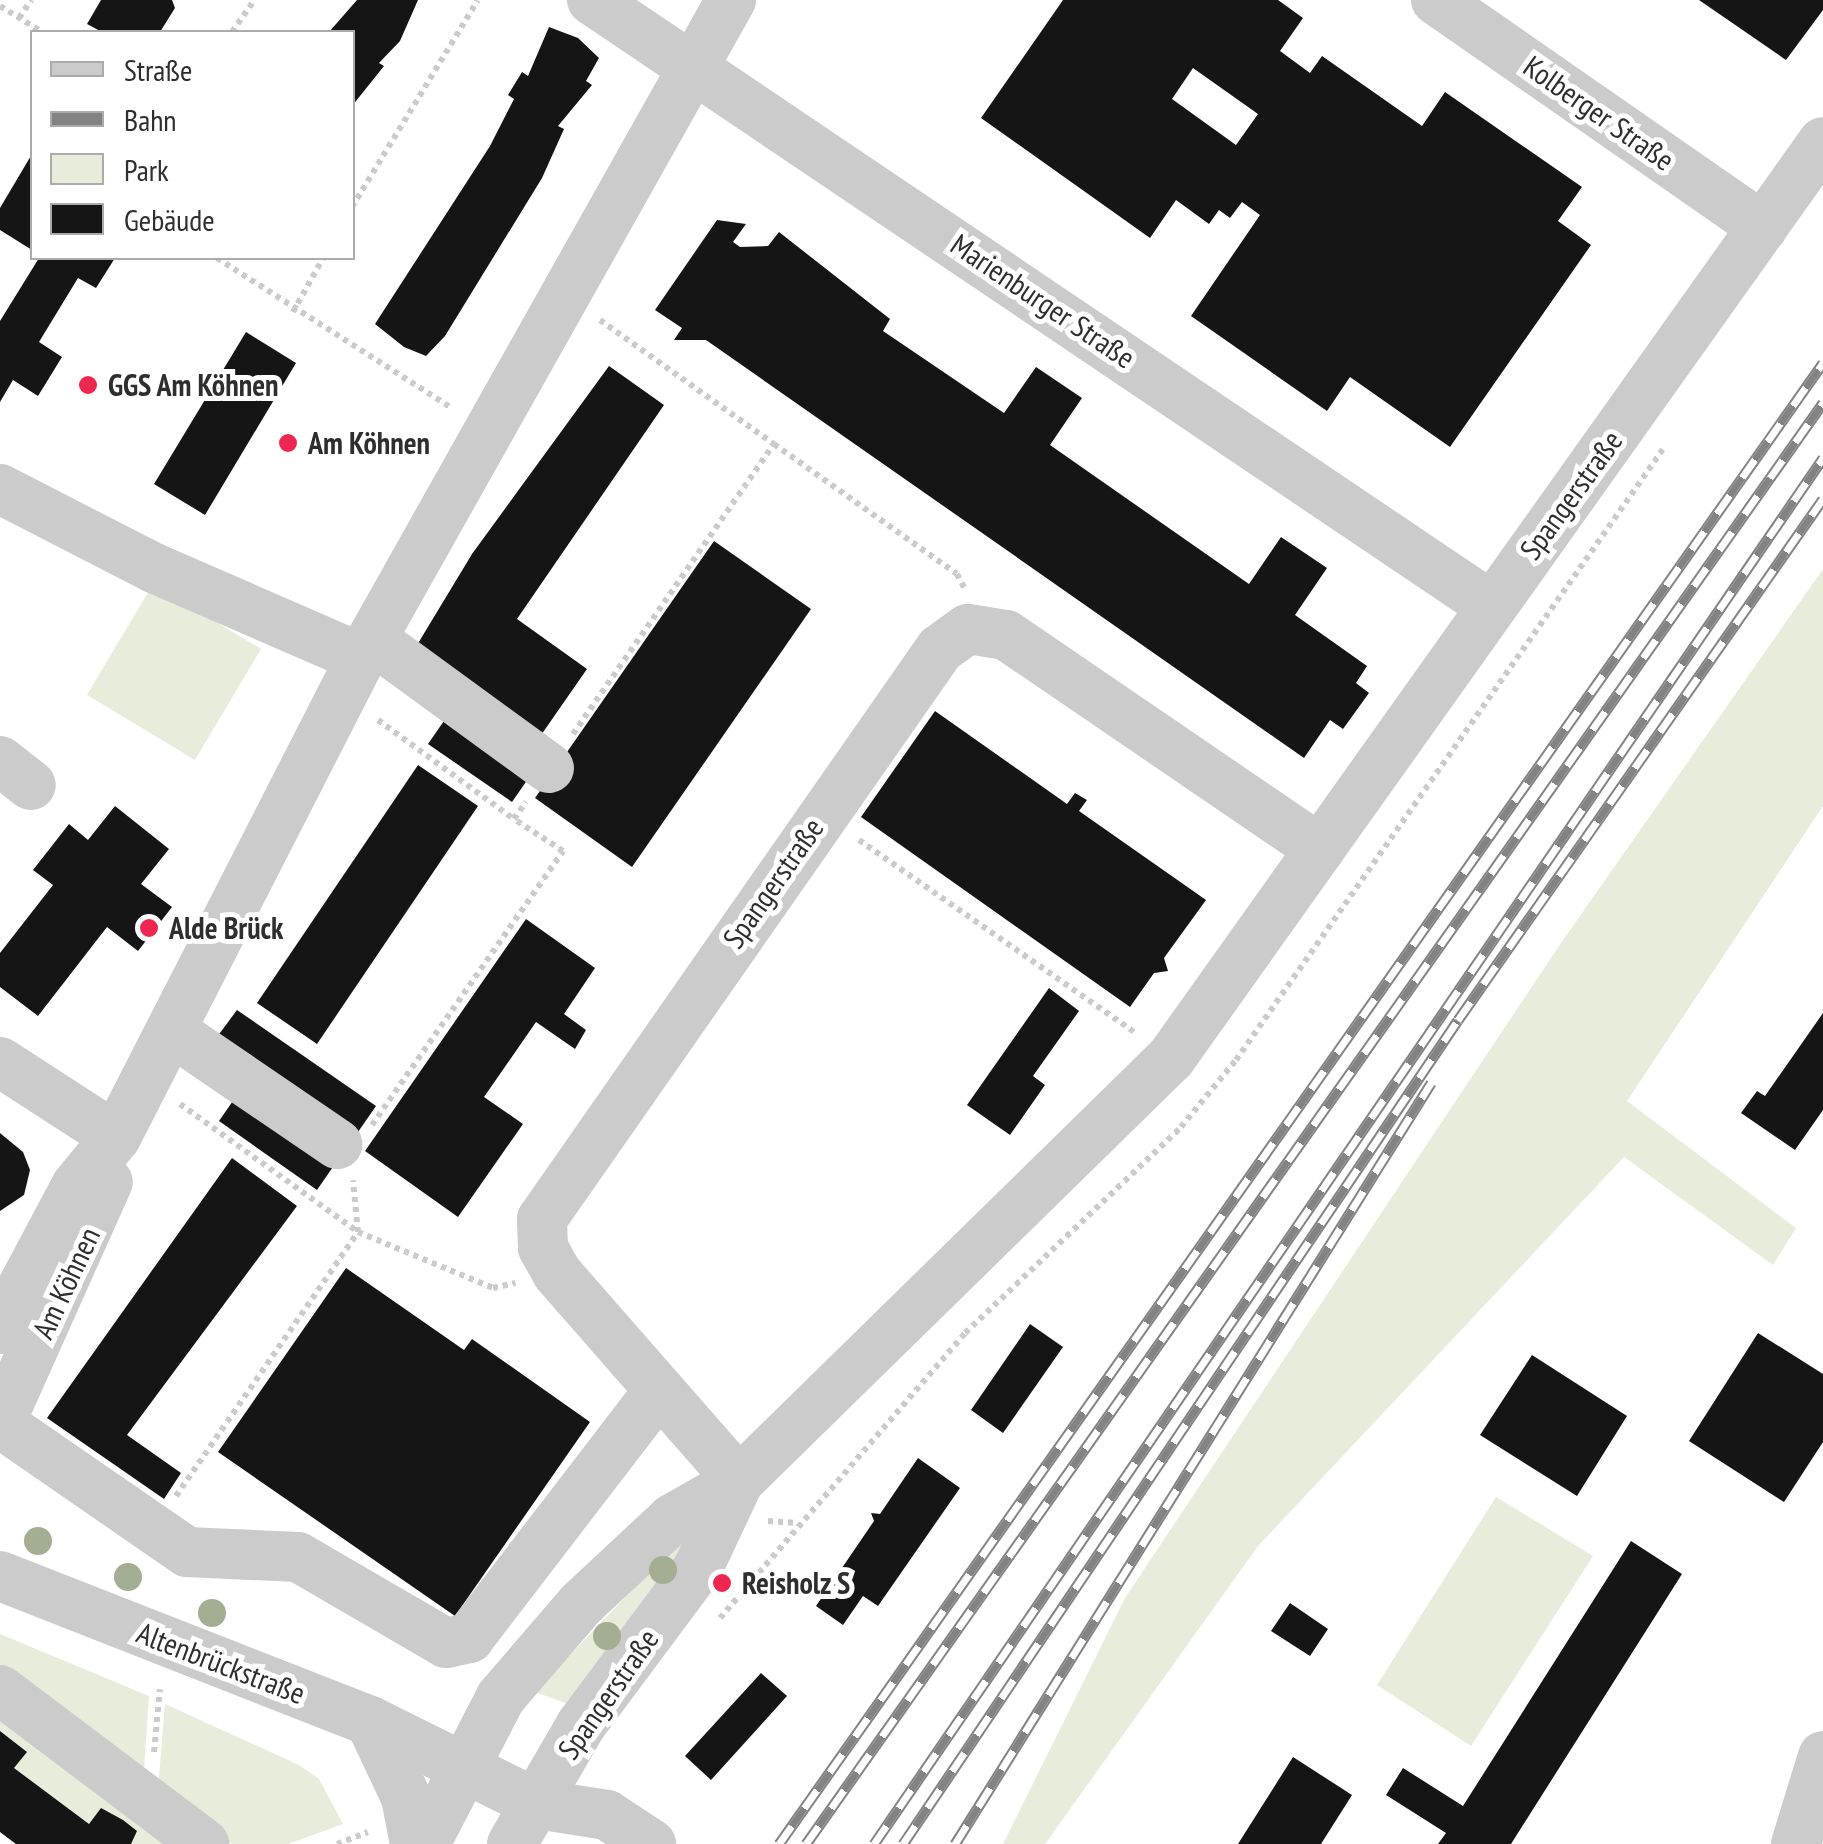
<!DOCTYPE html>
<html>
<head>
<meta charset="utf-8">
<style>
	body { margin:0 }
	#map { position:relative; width:1823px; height:1844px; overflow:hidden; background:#fff; font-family:"PT Sans Narrow",sans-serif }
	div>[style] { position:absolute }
	.green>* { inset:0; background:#e7ecdb }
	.building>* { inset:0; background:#151515 }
	.path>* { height:6px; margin-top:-3px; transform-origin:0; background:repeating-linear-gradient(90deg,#cbcbcb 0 5px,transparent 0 10px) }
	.minor>* { height:50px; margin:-25px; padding:0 25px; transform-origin:25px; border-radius:25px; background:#cbcbcb }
	.rail>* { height:11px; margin-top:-5.5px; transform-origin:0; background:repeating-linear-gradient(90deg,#fff 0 22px,#838383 0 44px); box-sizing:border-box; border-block:2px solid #838383 }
	.trees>* { width:28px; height:28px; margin:-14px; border-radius:50%; background:#a3ae92 }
	.dots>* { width:28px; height:28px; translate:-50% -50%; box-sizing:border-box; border:5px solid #fff; border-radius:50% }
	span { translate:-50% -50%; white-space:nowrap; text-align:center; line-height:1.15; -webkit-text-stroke:10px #fff; paint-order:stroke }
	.street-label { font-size:30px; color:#2e2e2e }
	.poi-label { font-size:30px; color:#2e2e2e; font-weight:700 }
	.left { translate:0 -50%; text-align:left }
	.legend { position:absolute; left:30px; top:30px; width:325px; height:230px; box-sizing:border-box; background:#fff; border:2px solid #ababab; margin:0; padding:12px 18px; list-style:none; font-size:30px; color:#2e2e2e }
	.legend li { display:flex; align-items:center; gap:20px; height:50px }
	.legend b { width:50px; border:2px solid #ababab }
</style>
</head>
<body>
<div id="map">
	<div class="green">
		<i style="clip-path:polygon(1823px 569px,1823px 806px,1627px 1101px,1796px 1228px,1773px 1265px,1624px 1157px,1258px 1546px,1045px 1844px,1003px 1844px,1125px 1598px,1561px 943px)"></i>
		<i style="clip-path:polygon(153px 584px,261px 649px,195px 760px,87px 695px)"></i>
		<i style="clip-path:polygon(1496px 1497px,1593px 1556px,1471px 1746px,1377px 1685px)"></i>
		<i style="clip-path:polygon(702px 1525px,576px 1707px,535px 1692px,693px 1526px)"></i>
		<i style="clip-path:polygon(0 1634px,149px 1696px,142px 1799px,174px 1844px,131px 1844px,135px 1834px,101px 1808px,89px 1824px,14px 1768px,27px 1752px,0 1731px)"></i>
		<i style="clip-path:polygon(165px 1704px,299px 1765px,319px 1779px,343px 1824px,288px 1844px,232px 1844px,158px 1789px)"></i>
	</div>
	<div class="building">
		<i style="clip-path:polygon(101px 0,172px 0,175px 8px,160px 32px,102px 32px,87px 24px)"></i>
		<i style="clip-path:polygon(357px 0,418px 0,400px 41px,379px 63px,384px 66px,352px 106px,352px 32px,329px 32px)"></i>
		<i style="clip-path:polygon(evenodd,1063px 0,1278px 0,1303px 18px,1280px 51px,1310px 73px,1322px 56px,1422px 126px,1445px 92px,1582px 187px,1558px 221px,1591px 245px,1450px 447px,1350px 377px,1327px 411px,1191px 316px,1260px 215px,1242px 202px,1230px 218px,1219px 210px,1209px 224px,1176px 200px,1150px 238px,981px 118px,1063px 0,1193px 68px,1258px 114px,1236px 145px,1172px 99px,1193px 68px)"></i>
		<i style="clip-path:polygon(1699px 0,1823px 0,1823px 10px,1786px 60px)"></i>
		<i style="clip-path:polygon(549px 27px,578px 38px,599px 58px,586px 81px,592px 85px,558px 126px,564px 129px,542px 178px,445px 336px,426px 356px,404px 347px,375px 324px,490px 146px,514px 99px,508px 95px,522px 72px,528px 76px)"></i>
		<i style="clip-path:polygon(32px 154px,32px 250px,0 230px,0 208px)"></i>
		<i style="clip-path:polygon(717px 220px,746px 224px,733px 242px,740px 247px,768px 246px,779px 232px,890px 319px,883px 331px,1004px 413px,1036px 367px,1082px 398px,1050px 445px,1249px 584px,1281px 537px,1327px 568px,1295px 615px,1367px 666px,1356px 683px,1369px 693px,1343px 729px,1330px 720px,1304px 758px,706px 340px,674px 340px,682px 328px,655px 310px)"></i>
		<i style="clip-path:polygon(39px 258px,115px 258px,96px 288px,78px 278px,39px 342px,62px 357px,38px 396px,13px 380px,0 402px,0 321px)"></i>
		<i style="clip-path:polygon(246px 332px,296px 363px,205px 515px,154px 484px)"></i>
		<i style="clip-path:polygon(609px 366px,664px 405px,517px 619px,587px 669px,539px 738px,414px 650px,472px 554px)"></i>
		<i style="clip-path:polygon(714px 541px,811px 609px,632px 867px,535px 798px)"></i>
		<i style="clip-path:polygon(935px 711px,1067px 804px,1075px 793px,1087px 800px,1079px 811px,1206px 900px,1164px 958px,1168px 971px,1154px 973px,1130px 1007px,861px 817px)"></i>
		<i style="clip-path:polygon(446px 718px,530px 776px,512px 802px,428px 744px)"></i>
		<i style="clip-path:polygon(418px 765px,478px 806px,317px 1044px,257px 1003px)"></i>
		<i style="clip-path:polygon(115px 806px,169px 849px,141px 884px,172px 907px,138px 951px,107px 927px,38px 1016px,0 987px,0 953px,53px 885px,33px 870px,69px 824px,88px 840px)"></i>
		<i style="clip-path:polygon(526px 919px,595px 968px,564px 1014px,586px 1030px,575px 1049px,536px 1022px,484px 1097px,523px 1124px,458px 1217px,365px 1151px)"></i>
		<i style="clip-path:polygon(1049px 988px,1079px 1011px,1033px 1076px,1045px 1085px,1010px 1135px,967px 1105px)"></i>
		<i style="clip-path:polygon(237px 1010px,376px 1106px,358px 1132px,217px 1037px)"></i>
		<i style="clip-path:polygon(1823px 1013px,1823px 1110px,1795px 1150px,1741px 1113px,1757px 1091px,1765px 1096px)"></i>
		<i style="clip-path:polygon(237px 1095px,335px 1164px,317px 1190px,219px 1121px)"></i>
		<i style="clip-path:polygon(0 1133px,23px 1152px,30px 1170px,24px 1195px,0 1211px)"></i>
		<i style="clip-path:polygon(232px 1158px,297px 1206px,127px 1435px,181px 1473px,164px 1499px,47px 1418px)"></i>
		<i style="clip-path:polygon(346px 1268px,464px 1350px,472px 1339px,590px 1422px,455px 1616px,218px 1452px)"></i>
		<i style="clip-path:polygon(1030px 1324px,1063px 1347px,1003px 1433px,971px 1410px)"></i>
		<i style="clip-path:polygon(1758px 1333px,1823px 1374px,1823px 1442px,1784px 1502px,1689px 1441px)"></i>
		<i style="clip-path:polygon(1532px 1355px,1627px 1416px,1577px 1496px,1480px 1435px)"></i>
		<i style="clip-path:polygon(918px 1458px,960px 1488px,878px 1606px,863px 1596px,843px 1625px,816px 1606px,874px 1521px,871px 1513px,880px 1514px)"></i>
		<i style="clip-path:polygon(1631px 1541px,1682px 1574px,1511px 1844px,1438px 1844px,1446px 1833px,1386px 1795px,1403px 1768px,1463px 1806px)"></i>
		<i style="clip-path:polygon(1290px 1603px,1328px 1629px,1310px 1656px,1271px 1631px)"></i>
		<i style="clip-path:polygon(761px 1673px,787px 1696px,711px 1780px,685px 1756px)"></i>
		<i style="clip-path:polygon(0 1731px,27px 1752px,14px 1768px,89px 1824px,101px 1808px,123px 1820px,137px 1831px,131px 1844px,16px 1844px,0 1832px)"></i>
		<i style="clip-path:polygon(1293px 1757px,1352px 1795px,1321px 1844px,1238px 1844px)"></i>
	</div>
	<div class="path">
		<i style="left:0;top:6px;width:49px;rotate:31.8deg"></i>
		<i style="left:19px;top:18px;width:22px;rotate:-56deg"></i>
		<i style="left:232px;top:32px;width:39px;rotate:-55deg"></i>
		<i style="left:352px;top:207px;width:242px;rotate:-58.7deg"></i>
		<i style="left:217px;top:258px;width:279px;rotate:32.6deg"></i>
		<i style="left:293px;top:312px;width:62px;rotate:-60.9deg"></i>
		<i style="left:600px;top:320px;width:214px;rotate:35.5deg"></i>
		<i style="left:378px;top:720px;width:168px;rotate:36.1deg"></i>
		<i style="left:573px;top:734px;width:353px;rotate:-55.3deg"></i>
		<i style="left:774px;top:444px;width:224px;rotate:35.4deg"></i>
		<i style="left:957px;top:574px;width:19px;rotate:62deg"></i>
		<i style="left:859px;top:840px;width:338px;rotate:34.9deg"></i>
		<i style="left:180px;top:1104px;width:219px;rotate:35.7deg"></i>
		<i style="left:358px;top:1232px;width:146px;rotate:22.5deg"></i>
		<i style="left:493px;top:1288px;width:23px;rotate:-13deg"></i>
		<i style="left:372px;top:1125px;width:334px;rotate:-55.1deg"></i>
		<i style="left:563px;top:851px;width:59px;rotate:-146.9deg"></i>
		<i style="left:514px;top:819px;width:21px;rotate:-55deg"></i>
		<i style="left:176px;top:1496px;width:321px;rotate:-55.4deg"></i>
		<i style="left:358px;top:1232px;width:52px;rotate:-95.5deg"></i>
		<i style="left:768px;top:1521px;width:29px;rotate:4deg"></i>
		<i style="left:720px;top:1618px;width:376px;rotate:-49.3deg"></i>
		<i style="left:965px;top:1333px;width:298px;rotate:-43.6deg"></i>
		<i style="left:1181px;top:1127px;width:87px;rotate:-50.6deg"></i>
		<i style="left:1236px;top:1060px;width:745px;rotate:-55.05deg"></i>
		<i style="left:154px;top:1752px;width:63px;rotate:-84.6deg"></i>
		<i style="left:337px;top:1844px;width:33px;rotate:-21deg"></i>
	</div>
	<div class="minor">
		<i style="left:592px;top:0;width:1084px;rotate:33.98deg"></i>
		<i style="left:1436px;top:0;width:398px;rotate:34.8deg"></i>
		<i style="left:0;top:489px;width:173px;rotate:27.2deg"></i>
		<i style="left:154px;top:568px;width:226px;rotate:23.5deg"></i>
		<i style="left:372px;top:639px;width:219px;rotate:36.1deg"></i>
		<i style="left:0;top:761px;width:39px;rotate:38deg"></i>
		<i style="left:173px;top:1032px;width:199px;rotate:34.3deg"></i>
		<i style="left:0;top:1062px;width:138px;rotate:32.9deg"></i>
		<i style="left:0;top:1329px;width:162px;rotate:-62deg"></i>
		<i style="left:76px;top:1186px;width:63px;rotate:-50.8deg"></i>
		<i style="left:116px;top:1137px;width:538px;rotate:-62.91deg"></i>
		<i style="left:361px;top:658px;width:755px;rotate:-60.65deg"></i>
		<i style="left:0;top:1423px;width:227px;rotate:34.6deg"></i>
		<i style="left:187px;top:1552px;width:111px;rotate:2.6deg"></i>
		<i style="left:298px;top:1557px;width:171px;rotate:30.2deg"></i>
		<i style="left:446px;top:1643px;width:24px;rotate:-12deg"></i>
		<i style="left:469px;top:1638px;width:307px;rotate:-52.5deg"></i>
		<i style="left:0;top:1423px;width:264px;rotate:-65.9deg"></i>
		<i style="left:739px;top:1481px;width:276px;rotate:-131.2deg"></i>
		<i style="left:557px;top:1273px;width:29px;rotate:-119deg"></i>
		<i style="left:543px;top:1248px;width:29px;rotate:-92deg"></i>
		<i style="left:542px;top:1219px;width:695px;rotate:-55.08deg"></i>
		<i style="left:940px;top:649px;width:34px;rotate:-36deg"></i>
		<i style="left:968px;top:629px;width:38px;rotate:9deg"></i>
		<i style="left:1006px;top:635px;width:380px;rotate:34.3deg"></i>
		<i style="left:0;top:1576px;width:397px;rotate:21.4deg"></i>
		<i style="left:370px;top:1721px;width:186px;rotate:26.4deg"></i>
		<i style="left:537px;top:1804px;width:71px;rotate:8.9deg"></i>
		<i style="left:607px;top:1815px;width:53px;rotate:33.4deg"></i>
		<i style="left:0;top:1690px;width:256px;rotate:37deg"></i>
		<i style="left:370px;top:1721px;width:84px;rotate:64.7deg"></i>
		<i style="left:406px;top:1797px;width:48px;rotate:79.2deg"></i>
		<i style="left:425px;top:1844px;width:165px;rotate:-62.7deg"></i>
		<i style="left:501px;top:1697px;width:123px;rotate:-49.3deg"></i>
		<i style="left:581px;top:1604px;width:125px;rotate:-43deg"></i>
		<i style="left:672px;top:1519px;width:77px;rotate:-29.6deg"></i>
		<i style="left:739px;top:1481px;width:605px;rotate:-44.4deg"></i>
		<i style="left:1171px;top:1058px;width:1124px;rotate:-54.56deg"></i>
		<i style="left:512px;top:1844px;width:138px;rotate:-59.9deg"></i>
		<i style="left:581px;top:1725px;width:196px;rotate:-53.3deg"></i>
		<i style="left:698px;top:1568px;width:96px;rotate:-64.8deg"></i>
		<i style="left:1796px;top:1844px;width:92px;rotate:-72.9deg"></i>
	</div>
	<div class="rail">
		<i style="left:779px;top:1844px;width:1812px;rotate:-54.82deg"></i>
		<i style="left:806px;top:1844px;width:1764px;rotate:-54.79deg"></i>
		<i style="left:874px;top:1844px;width:1680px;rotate:-55.6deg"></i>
		<i style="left:903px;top:1844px;width:993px;rotate:-56.04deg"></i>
		<i style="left:1458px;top:1020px;width:636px;rotate:-54.99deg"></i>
		<i style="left:955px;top:1844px;width:898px;rotate:-57.97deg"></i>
	</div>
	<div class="trees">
		<i style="left:38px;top:1541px"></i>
		<i style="left:663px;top:1570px"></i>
		<i style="left:128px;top:1577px"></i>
		<i style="left:212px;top:1613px"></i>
		<i style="left:607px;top:1636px"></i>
	</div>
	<div class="dots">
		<i style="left:88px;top:385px;background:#ef2650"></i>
		<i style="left:288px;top:443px;background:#ef2650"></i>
		<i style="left:149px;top:928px;background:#ef2650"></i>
		<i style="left:722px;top:1583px;background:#ef2650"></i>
	</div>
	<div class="street-label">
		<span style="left:1599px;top:113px;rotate:35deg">Kolberger Straße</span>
		<span style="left:1043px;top:301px;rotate:34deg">Marienburger Straße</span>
		<span style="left:1571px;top:495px;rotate:-54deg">Spangerstraße</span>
		<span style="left:773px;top:883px;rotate:-55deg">Spangerstraße</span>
		<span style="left:66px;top:1283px;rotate:-65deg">Am Köhnen</span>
		<span style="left:221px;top:1663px;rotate:21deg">Altenbrückstraße</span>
		<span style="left:608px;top:1694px;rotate:-55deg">Spangerstraße</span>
	</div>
	<div class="poi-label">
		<span class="left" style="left:108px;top:385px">GGS Am Köhnen</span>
		<span class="left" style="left:308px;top:443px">Am Köhnen</span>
		<span class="left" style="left:169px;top:928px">Alde Brück</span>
		<span class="left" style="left:742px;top:1583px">Reisholz S</span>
	</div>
	<ul class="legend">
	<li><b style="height:12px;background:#cbcbcb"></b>Straße</li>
	<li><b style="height:12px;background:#838383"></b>Bahn</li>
	<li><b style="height:28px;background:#e7ecdb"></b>Park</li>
	<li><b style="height:28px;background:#151515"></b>Gebäude</li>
	</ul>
</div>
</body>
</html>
